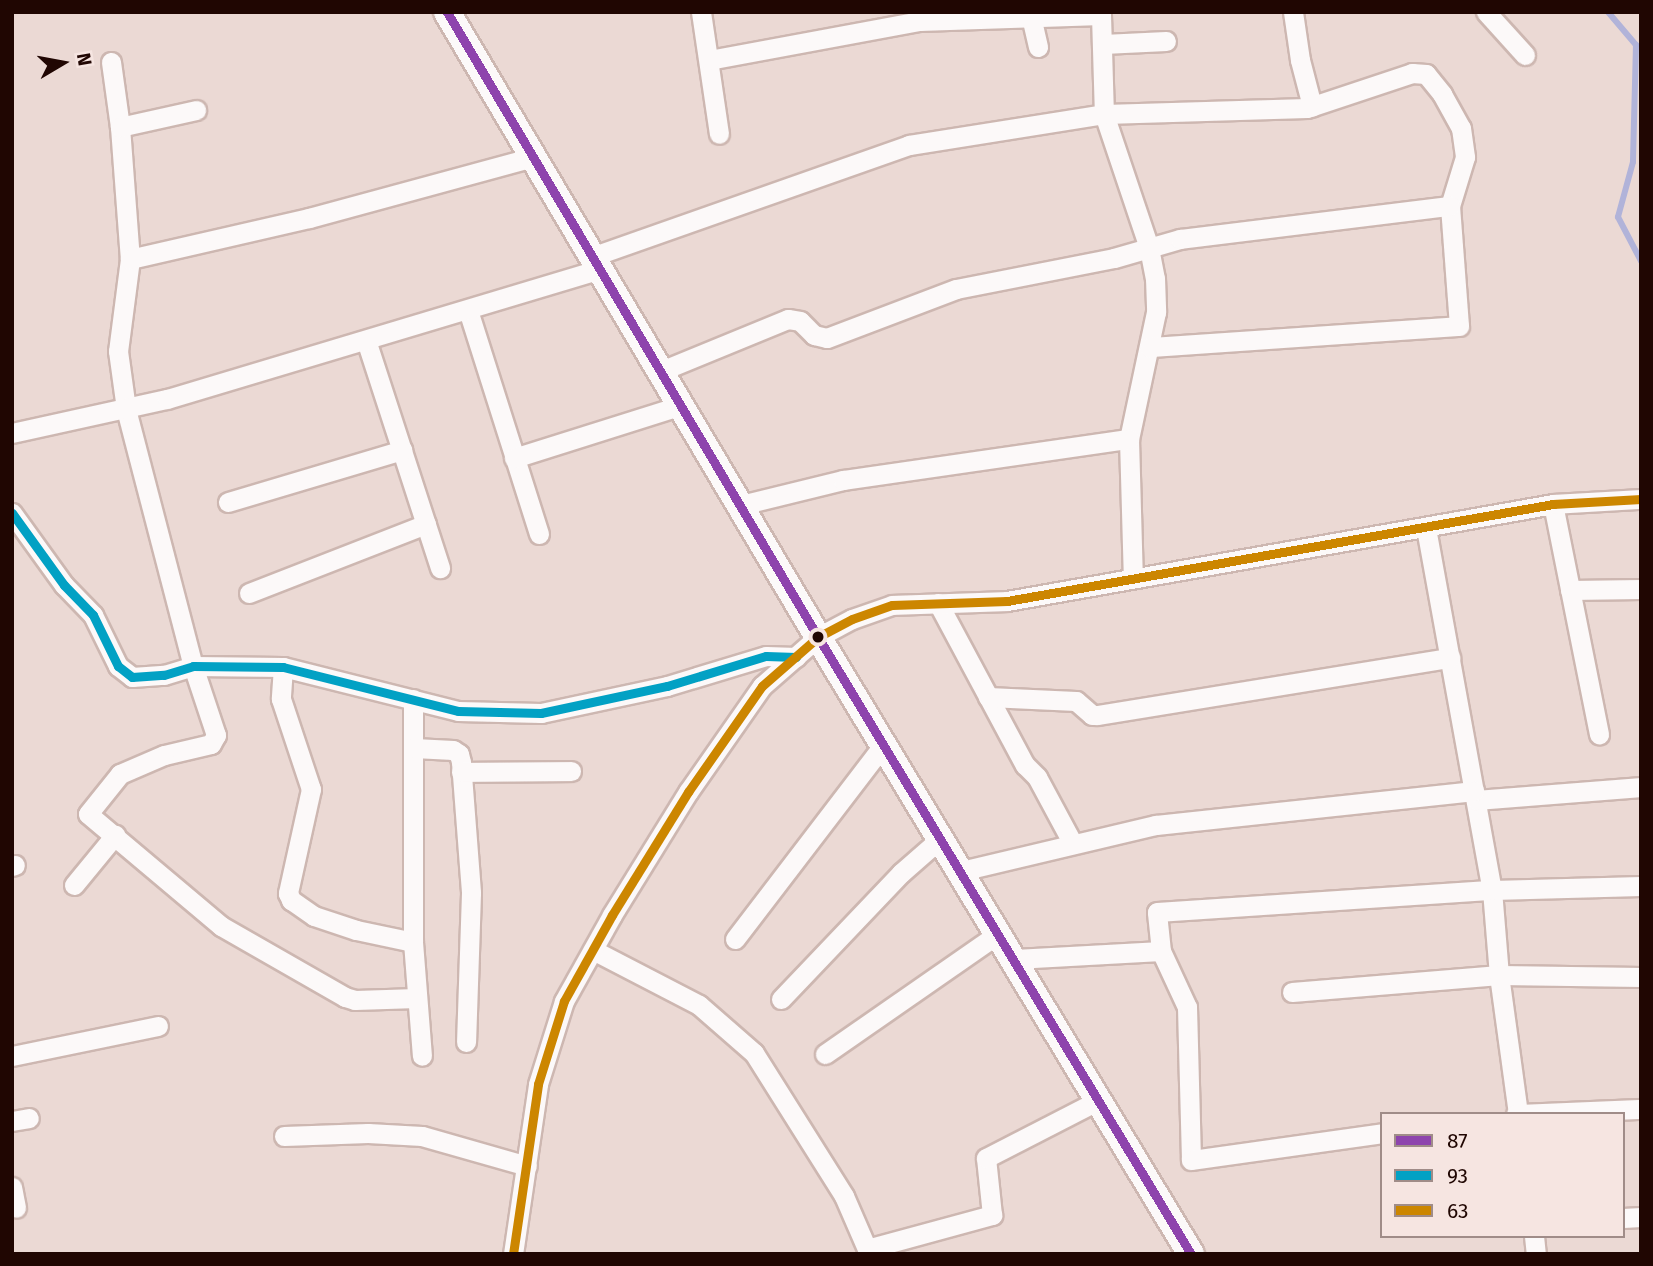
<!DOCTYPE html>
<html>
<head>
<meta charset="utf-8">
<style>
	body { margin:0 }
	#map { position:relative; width:1653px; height:1266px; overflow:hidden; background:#ebd9d4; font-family:"Fira Sans",sans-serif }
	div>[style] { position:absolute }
	.stream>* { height:6px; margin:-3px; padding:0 3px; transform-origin:3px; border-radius:3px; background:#b1b3d9 }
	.roads { filter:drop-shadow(2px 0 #cdb7b1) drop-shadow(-2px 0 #cdb7b1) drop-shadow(0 2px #cdb7b1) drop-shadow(0 -2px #cdb7b1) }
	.street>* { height:19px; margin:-9.5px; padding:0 9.5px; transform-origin:9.5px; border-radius:9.5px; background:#fcf9f9 }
	.secondary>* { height:26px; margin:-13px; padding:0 13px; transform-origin:13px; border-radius:13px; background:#fcf9f9 }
	.bus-1>* { height:9px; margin:-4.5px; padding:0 4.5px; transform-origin:4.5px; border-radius:4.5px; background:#8e44ad }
	.bus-2>* { height:9px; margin:-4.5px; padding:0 4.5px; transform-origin:4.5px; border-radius:4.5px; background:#02a1c4 }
	.bus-3>* { height:9px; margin:-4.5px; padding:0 4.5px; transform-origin:4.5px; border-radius:4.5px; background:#cc8600 }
	.dots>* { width:19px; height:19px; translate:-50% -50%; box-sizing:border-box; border:4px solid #f6e5e1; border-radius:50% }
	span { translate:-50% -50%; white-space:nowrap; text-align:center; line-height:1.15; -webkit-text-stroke:7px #f6e5e1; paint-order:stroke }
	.frame { position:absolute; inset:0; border:14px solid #200602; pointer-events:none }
	.legend { position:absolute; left:1380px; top:1112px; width:245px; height:126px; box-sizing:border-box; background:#f6e5e1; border:2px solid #a08c88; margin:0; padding:9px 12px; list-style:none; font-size:21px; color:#200602 }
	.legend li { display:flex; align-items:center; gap:14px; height:35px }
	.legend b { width:35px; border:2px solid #a08c88 }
	.north { position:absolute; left:28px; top:28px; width:70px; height:70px; -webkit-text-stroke:5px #f6e5e1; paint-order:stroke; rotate:80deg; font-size:19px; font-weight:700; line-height:28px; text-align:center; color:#200602 }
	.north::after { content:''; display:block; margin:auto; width:24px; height:32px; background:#200602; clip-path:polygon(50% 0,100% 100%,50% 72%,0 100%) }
</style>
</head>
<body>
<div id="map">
	<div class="stream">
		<i style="left:1608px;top:12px;width:43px;rotate:49.7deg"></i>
		<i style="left:1636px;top:45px;width:117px;rotate:91.5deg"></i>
		<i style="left:1633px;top:162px;width:57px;rotate:105.3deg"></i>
		<i style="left:1618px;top:217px;width:50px;rotate:62.4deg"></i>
	</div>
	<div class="roads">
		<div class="street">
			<i style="left:701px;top:12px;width:123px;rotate:81.6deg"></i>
			<i style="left:1030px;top:12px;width:36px;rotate:77deg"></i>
			<i style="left:1293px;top:12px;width:49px;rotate:81.7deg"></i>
			<i style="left:1300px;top:60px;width:48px;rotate:75.4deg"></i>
			<i style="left:1486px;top:12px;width:58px;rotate:47.8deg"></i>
			<i style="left:1103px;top:44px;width:63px;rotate:-2.7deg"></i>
			<i style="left:709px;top:60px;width:214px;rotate:-10.5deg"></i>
			<i style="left:919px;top:21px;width:182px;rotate:-1.9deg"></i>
			<i style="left:1101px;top:15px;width:99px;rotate:88.3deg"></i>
			<i style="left:1104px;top:114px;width:141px;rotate:71.4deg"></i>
			<i style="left:1149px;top:248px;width:31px;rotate:79deg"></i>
			<i style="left:1155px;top:278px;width:34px;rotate:88deg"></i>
			<i style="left:1156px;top:312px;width:130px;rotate:102deg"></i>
			<i style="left:1129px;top:439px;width:139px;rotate:88.4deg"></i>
			<i style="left:111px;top:62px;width:66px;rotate:82.1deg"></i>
			<i style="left:120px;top:127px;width:132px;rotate:85.7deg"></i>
			<i style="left:130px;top:259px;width:93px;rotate:97.4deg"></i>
			<i style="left:118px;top:351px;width:59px;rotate:82.1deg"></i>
			<i style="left:126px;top:409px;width:266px;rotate:75.4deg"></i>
			<i style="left:193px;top:666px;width:73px;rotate:71.6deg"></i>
			<i style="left:216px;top:735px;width:10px;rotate:119deg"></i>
			<i style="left:211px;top:744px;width:48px;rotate:166.8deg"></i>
			<i style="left:164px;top:755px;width:48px;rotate:156.6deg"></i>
			<i style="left:120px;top:774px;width:51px;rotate:128.7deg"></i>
			<i style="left:88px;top:814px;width:174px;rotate:40.1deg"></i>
			<i style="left:221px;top:926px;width:143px;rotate:29.8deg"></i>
			<i style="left:345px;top:997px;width:10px;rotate:17deg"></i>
			<i style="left:355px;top:1000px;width:62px;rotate:-1.8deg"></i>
			<i style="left:120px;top:127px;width:78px;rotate:-12.6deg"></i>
			<i style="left:594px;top:256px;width:334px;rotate:-19.4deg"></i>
			<i style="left:909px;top:145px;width:197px;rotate:-9deg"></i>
			<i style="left:1104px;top:114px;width:203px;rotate:-1.7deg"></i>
			<i style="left:1307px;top:108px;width:111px;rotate:-18.4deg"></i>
			<i style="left:1412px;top:73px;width:14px;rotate:4deg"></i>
			<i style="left:1426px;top:74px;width:26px;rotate:51deg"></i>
			<i style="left:1442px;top:94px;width:39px;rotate:61deg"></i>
			<i style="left:1461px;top:128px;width:29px;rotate:82deg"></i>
			<i style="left:1465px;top:157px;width:51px;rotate:107deg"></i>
			<i style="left:1450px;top:206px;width:120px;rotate:85.7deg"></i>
			<i style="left:1459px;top:326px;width:310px;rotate:176.1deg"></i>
			<i style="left:130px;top:259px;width:184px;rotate:-12.9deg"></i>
			<i style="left:309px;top:218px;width:233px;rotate:-15.2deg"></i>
			<i style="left:468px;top:310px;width:235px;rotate:72.4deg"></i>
			<i style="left:366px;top:340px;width:240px;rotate:72deg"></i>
			<i style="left:661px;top:371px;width:137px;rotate:-22.3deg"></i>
			<i style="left:788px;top:319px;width:12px;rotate:9deg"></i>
			<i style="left:800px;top:321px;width:20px;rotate:45deg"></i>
			<i style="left:814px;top:335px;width:13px;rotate:13deg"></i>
			<i style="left:827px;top:338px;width:138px;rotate:-20.8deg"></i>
			<i style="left:956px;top:289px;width:161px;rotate:-11.1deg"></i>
			<i style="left:1114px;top:258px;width:69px;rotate:-16.1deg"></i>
			<i style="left:1180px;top:239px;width:272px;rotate:-7deg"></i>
			<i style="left:12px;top:433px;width:159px;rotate:-12.4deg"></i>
			<i style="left:167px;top:399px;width:453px;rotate:-16.7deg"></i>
			<i style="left:514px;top:458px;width:176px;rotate:-17.5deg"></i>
			<i style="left:228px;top:502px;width:182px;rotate:-16.6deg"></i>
			<i style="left:1553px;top:504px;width:235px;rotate:78.7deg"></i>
			<i style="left:741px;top:505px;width:105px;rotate:-13.8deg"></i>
			<i style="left:843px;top:480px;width:289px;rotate:-8.2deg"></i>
			<i style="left:12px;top:513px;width:89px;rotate:54.2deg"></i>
			<i style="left:64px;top:585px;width:42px;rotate:46deg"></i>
			<i style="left:93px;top:615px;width:57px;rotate:63.9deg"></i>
			<i style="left:118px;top:666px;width:18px;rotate:38deg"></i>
			<i style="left:132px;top:677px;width:32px;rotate:-4deg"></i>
			<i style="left:164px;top:675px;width:30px;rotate:-17deg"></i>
			<i style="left:193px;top:666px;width:90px;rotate:0.6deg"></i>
			<i style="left:283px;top:667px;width:180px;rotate:14.1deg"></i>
			<i style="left:458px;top:711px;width:83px;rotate:1.4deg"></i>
			<i style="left:541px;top:713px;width:129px;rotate:-12.1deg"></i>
			<i style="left:667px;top:686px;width:103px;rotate:-16.9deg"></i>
			<i style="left:766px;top:656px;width:30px;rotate:2deg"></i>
			<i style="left:1426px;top:528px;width:368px;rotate:79.7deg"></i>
			<i style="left:1492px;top:890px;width:85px;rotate:85.3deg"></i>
			<i style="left:1499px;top:975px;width:140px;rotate:82.2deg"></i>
			<i style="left:1570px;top:590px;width:71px;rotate:-0.8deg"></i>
			<i style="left:249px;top:593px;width:190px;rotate:-21.3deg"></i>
			<i style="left:938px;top:603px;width:184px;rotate:61.8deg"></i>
			<i style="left:1025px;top:765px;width:17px;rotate:45deg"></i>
			<i style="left:1037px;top:777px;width:74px;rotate:61.7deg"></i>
			<i style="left:283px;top:667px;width:32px;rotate:94deg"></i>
			<i style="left:281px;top:699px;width:95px;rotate:71.6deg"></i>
			<i style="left:311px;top:789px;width:107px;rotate:102.5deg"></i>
			<i style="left:288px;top:893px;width:8px;rotate:67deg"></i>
			<i style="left:291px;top:900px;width:28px;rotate:35deg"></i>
			<i style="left:314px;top:916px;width:44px;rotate:18.4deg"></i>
			<i style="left:356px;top:930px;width:58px;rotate:11.9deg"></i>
			<i style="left:988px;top:697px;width:88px;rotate:2.6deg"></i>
			<i style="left:1076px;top:701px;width:21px;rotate:41deg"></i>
			<i style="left:1092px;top:715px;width:5px"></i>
			<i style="left:1097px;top:715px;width:358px;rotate:-9.2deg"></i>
			<i style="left:413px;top:699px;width:243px;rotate:90deg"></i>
			<i style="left:413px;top:942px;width:114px;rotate:85.5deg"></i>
			<i style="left:414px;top:748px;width:39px;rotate:3deg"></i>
			<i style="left:453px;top:750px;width:7px;rotate:34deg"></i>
			<i style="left:459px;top:754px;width:8px;rotate:76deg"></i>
			<i style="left:461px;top:762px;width:131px;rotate:85.6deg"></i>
			<i style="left:471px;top:893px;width:149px;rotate:91.9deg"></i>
			<i style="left:461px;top:772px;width:110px;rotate:-0.5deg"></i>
			<i style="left:1476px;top:800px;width:166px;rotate:-4.5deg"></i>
			<i style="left:12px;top:866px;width:3px;rotate:-18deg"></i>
			<i style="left:961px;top:871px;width:200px;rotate:-13.3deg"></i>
			<i style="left:1156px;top:825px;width:320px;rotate:-6.1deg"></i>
			<i style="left:74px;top:885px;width:65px;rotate:-50.6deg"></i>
			<i style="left:735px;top:939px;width:245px;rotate:-52.6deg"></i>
			<i style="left:593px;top:950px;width:119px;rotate:27.4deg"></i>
			<i style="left:699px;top:1005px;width:73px;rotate:41.1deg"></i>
			<i style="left:754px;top:1053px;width:169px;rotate:57.8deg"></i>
			<i style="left:844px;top:1196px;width:58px;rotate:66.5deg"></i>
			<i style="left:867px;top:1249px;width:130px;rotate:-15.2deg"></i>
			<i style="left:992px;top:1215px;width:57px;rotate:-96deg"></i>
			<i style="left:986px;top:1158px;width:127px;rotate:-27.2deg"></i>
			<i style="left:1161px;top:951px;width:62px;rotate:65.1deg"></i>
			<i style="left:1187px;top:1007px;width:153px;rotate:88.5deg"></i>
			<i style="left:1191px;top:1160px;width:193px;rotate:-8deg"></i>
			<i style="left:1015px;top:959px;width:146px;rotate:-3.1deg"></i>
			<i style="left:1161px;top:951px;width:39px;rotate:-96deg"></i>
			<i style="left:1157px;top:912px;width:336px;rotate:-3.8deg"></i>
			<i style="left:1492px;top:890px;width:149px;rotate:-1.5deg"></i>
			<i style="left:1292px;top:992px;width:208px;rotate:-4.7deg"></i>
			<i style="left:1499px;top:975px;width:142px;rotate:0.8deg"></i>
			<i style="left:781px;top:999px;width:174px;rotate:-46.4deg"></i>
			<i style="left:901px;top:873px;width:53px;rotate:-41.2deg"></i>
			<i style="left:825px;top:1054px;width:212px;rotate:-34.8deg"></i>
			<i style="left:12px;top:1056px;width:149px;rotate:-11.6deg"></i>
			<i style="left:1516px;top:1114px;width:125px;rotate:-2.3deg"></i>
			<i style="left:12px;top:1121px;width:17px;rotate:-10deg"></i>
			<i style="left:284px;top:1136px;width:84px;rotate:-2deg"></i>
			<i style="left:368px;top:1133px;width:54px;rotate:3.2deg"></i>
			<i style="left:422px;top:1136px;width:109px;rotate:15.9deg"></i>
			<i style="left:12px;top:1187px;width:21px;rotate:79deg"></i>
			<i style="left:1623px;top:1218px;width:18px;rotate:-3deg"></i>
			<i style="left:1534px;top:1236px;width:18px;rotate:84deg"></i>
			<i style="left:513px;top:1254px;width:172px;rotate:-81.6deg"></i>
			<i style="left:538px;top:1084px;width:87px;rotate:-72.6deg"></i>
			<i style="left:564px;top:1001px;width:98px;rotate:-60.8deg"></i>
			<i style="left:612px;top:915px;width:145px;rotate:-58.3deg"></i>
			<i style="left:688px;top:792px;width:129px;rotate:-55.1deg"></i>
			<i style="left:762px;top:686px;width:74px;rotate:-41.2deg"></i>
			<i style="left:818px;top:637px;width:38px;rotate:-28deg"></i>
			<i style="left:852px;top:619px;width:42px;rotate:-19.3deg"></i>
			<i style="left:892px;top:605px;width:115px;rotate:-2deg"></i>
			<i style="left:1007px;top:601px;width:555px;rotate:-10.07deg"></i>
			<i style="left:1553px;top:504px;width:88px;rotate:-3.3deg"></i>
		</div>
		<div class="secondary">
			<i style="left:447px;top:12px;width:727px;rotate:59.31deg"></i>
			<i style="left:818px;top:637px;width:721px;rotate:58.85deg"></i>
		</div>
	</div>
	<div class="bus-1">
		<i style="left:447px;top:12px;width:727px;rotate:59.31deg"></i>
		<i style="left:818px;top:637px;width:721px;rotate:58.85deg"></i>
	</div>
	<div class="bus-2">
		<i style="left:12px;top:513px;width:89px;rotate:54.2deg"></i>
		<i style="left:64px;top:585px;width:42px;rotate:46deg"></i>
		<i style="left:93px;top:615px;width:57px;rotate:63.9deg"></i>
		<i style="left:118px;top:666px;width:18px;rotate:38deg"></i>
		<i style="left:132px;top:677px;width:32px;rotate:-4deg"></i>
		<i style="left:164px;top:675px;width:30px;rotate:-17deg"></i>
		<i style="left:193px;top:666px;width:90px;rotate:0.6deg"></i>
		<i style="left:283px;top:667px;width:180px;rotate:14.1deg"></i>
		<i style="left:458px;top:711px;width:83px;rotate:1.4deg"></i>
		<i style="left:541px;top:713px;width:129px;rotate:-12.1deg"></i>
		<i style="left:667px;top:686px;width:103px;rotate:-16.9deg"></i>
		<i style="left:766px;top:656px;width:30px;rotate:2deg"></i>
	</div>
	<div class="bus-3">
		<i style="left:513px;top:1254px;width:172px;rotate:-81.6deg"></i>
		<i style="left:538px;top:1084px;width:87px;rotate:-72.6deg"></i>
		<i style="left:564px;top:1001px;width:98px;rotate:-60.8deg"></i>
		<i style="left:612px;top:915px;width:145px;rotate:-58.3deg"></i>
		<i style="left:688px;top:792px;width:129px;rotate:-55.1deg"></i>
		<i style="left:762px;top:686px;width:74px;rotate:-41.2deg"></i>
		<i style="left:818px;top:637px;width:38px;rotate:-28deg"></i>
		<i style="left:852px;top:619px;width:42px;rotate:-19.3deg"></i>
		<i style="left:892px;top:605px;width:115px;rotate:-2deg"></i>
		<i style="left:1007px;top:601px;width:555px;rotate:-10.07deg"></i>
		<i style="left:1553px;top:504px;width:88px;rotate:-3.3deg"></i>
	</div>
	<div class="dots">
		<i style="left:818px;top:637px;background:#200602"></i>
	</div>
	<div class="frame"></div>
	<ul class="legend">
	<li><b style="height:9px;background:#8e44ad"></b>87</li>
	<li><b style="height:9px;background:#02a1c4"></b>93</li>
	<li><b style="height:9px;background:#cc8600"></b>63</li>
	</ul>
	<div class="north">N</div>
</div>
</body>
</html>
